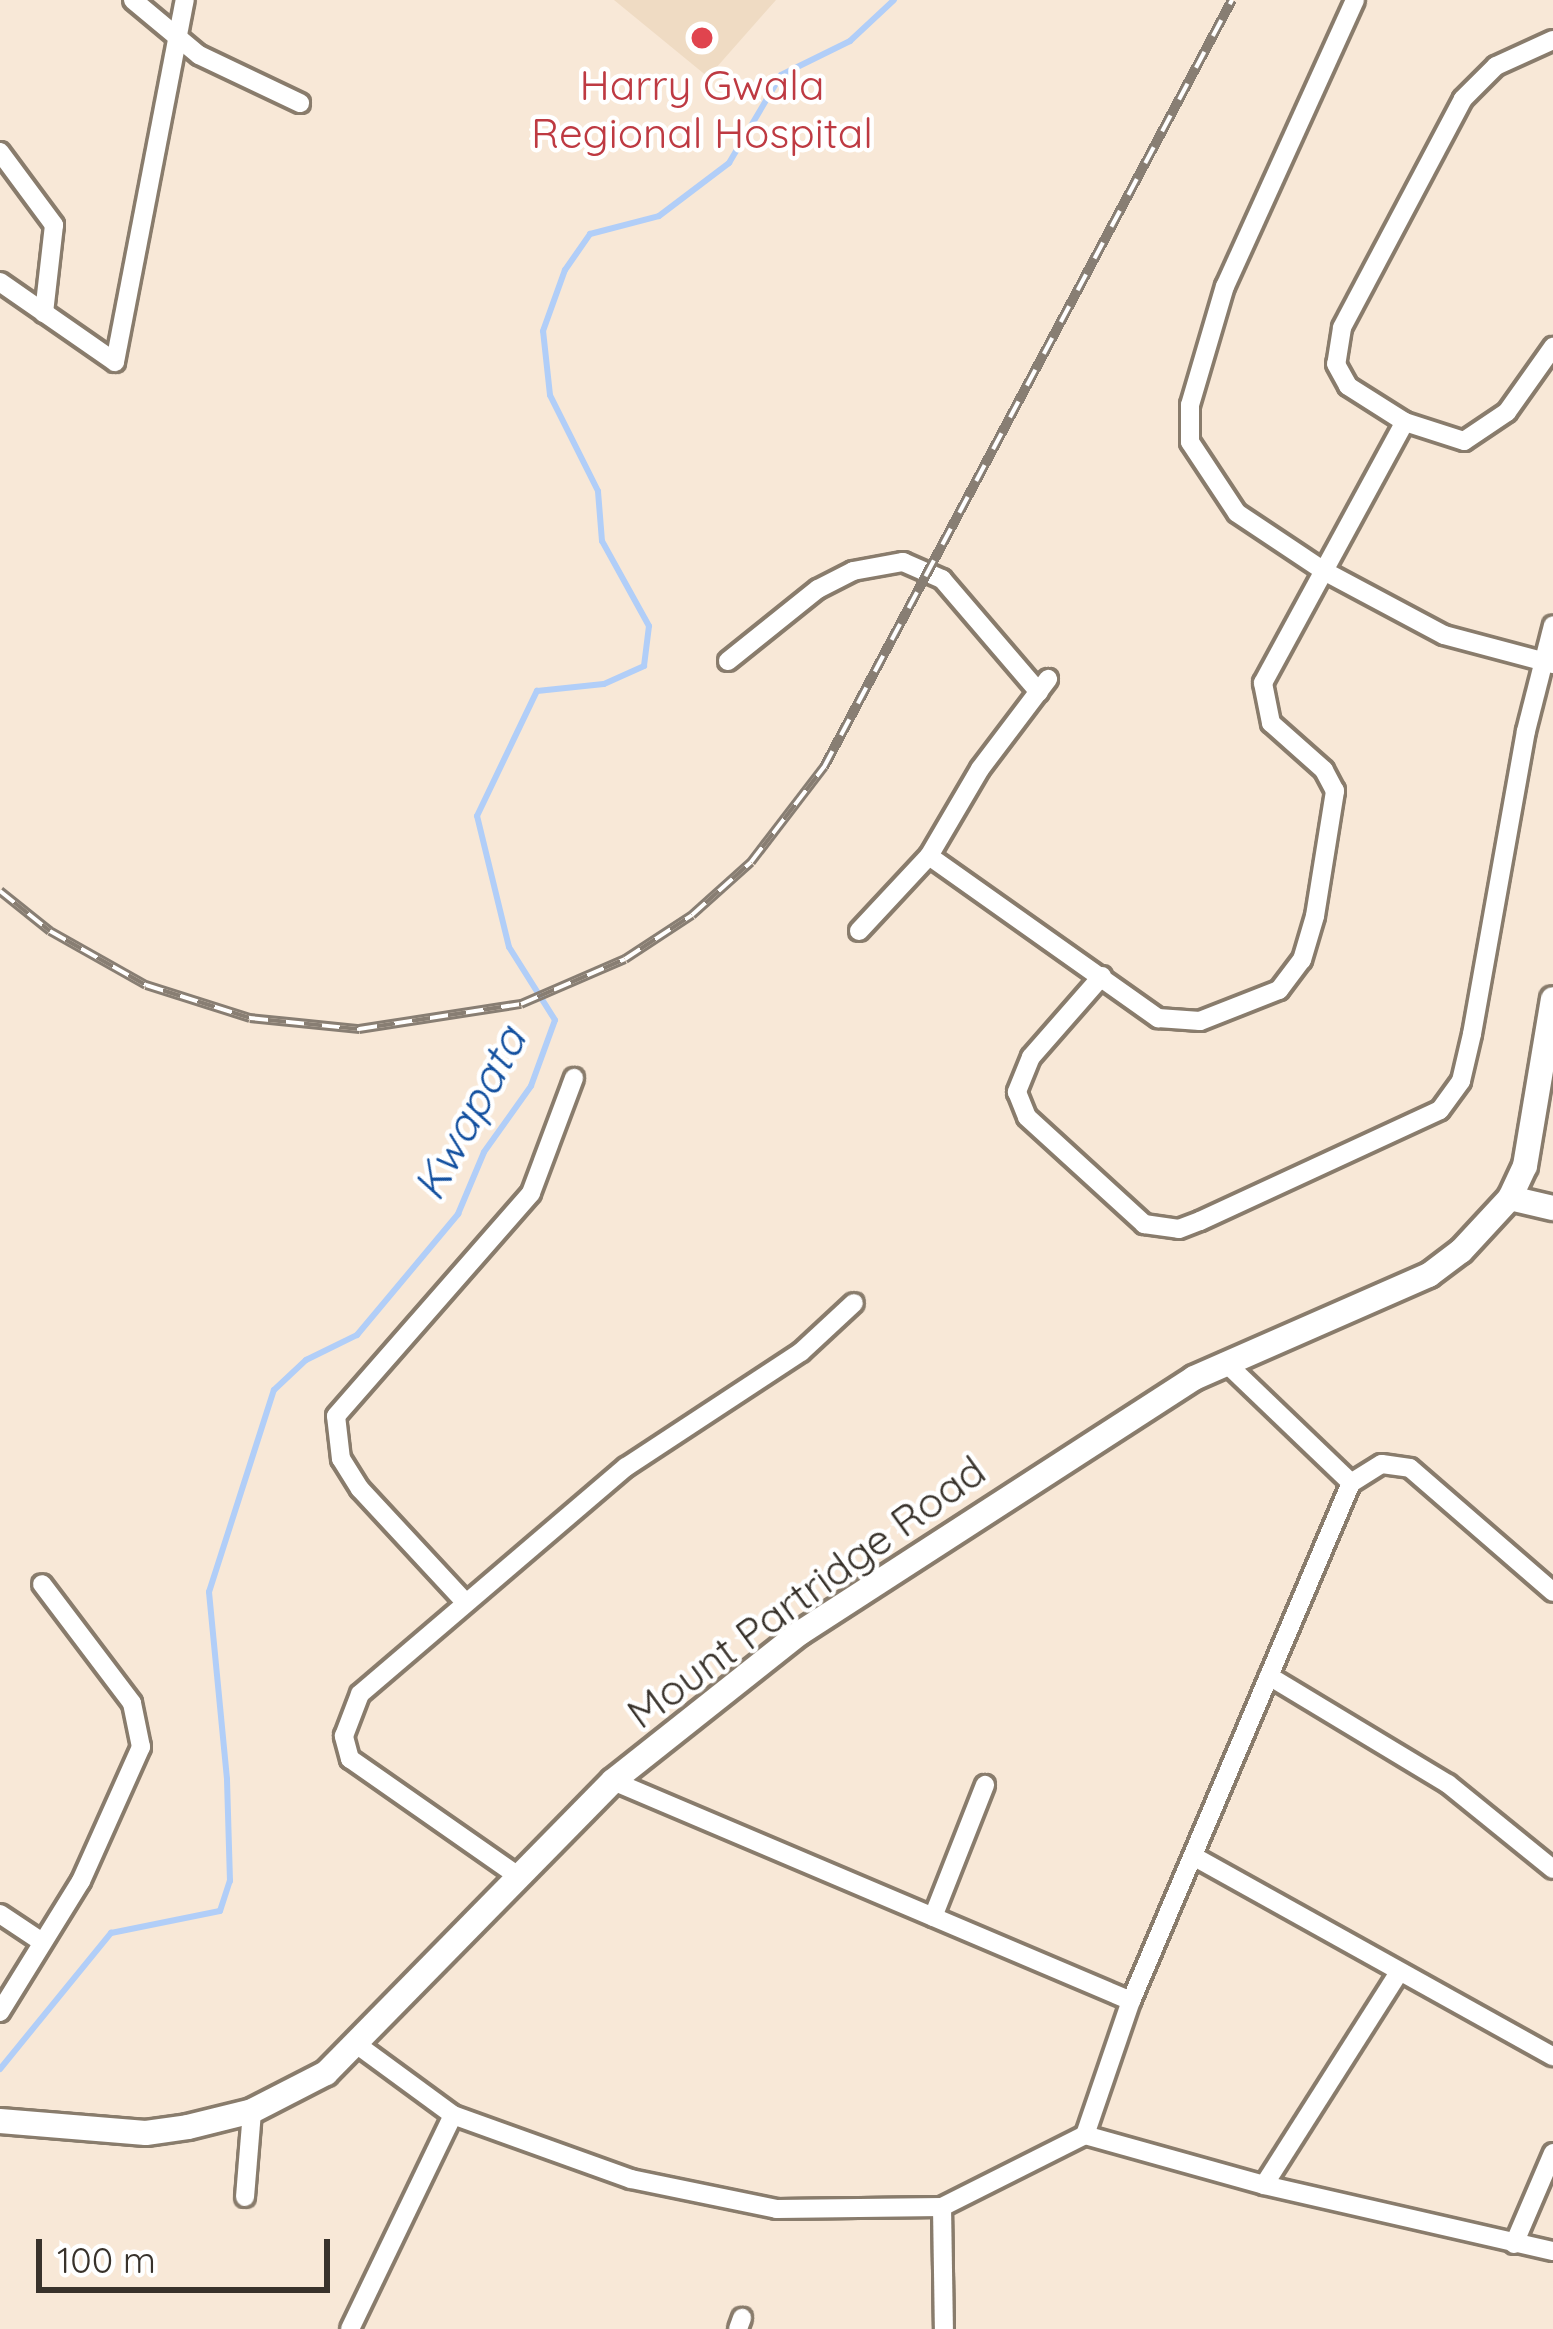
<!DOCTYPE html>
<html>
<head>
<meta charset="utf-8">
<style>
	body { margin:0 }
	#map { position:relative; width:1553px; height:2329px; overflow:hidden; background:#f8e8d7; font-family:Quicksand,sans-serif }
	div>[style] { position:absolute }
	.built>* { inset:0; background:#efdbc3 }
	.stream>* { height:6px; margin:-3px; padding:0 3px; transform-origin:3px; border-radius:3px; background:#b1cef8 }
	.roads { filter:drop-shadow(3px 0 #897c6c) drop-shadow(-3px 0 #897c6c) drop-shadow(0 3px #897c6c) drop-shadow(0 -3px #897c6c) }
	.minor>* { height:18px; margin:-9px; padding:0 9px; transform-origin:9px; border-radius:9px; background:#fff }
	.tertiary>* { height:24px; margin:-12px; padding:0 12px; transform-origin:12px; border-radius:12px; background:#fff }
	.rail>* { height:10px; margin-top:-5px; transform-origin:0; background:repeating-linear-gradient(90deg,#fff 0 18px,#887e73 0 36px); box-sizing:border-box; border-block:3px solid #887e73 }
	.dots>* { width:33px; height:33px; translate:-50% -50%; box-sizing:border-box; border:6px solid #fff; border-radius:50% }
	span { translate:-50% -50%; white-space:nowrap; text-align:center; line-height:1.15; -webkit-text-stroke:9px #fff; paint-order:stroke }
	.health-label { font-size:42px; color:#be3a42 }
	.street-label { font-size:42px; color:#38322b }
	.water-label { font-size:45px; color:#13509f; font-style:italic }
	.scale { position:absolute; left:36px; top:2239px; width:294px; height:54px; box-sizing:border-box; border:6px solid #38322b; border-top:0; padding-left:15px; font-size:36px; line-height:42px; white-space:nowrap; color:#38322b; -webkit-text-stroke:9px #fff; paint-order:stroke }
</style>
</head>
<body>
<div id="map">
	<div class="built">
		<i style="clip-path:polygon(614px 0,776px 0,708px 77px)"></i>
	</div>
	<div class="stream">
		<i style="left:0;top:2069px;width:176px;rotate:-50.8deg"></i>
		<i style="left:111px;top:1933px;width:111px;rotate:-11.4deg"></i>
		<i style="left:220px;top:1911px;width:32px;rotate:-72deg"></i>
		<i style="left:230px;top:1881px;width:102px;rotate:-91.7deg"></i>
		<i style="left:227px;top:1779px;width:188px;rotate:-95.5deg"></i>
		<i style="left:209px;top:1592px;width:212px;rotate:-72.2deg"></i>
		<i style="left:274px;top:1390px;width:44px;rotate:-43.2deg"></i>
		<i style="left:306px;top:1360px;width:57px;rotate:-26.1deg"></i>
		<i style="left:357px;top:1335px;width:158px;rotate:-50.1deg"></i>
		<i style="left:458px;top:1214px;width:67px;rotate:-67.2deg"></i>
		<i style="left:484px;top:1152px;width:81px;rotate:-54.5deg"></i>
		<i style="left:531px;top:1086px;width:70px;rotate:-70deg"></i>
		<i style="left:555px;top:1020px;width:86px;rotate:-122.2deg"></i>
		<i style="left:509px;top:947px;width:135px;rotate:-103.7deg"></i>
		<i style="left:477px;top:816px;width:139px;rotate:-64.4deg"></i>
		<i style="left:537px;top:691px;width:67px;rotate:-6deg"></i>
		<i style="left:604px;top:684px;width:44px;rotate:-24.2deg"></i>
		<i style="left:644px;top:666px;width:40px;rotate:-82.9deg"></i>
		<i style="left:649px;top:626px;width:97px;rotate:-118.9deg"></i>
		<i style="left:602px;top:541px;width:50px;rotate:-94.6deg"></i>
		<i style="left:598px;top:491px;width:107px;rotate:-116.6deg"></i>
		<i style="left:550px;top:395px;width:64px;rotate:-96.2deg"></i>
		<i style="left:543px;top:331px;width:65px;rotate:-70.2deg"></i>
		<i style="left:565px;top:270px;width:44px;rotate:-55.2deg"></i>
		<i style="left:590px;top:234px;width:71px;rotate:-14.6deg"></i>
		<i style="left:659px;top:216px;width:88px;rotate:-37.1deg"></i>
		<i style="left:729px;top:163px;width:102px;rotate:-59.4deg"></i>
		<i style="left:781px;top:75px;width:77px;rotate:-26.2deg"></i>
		<i style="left:850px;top:41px;width:60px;rotate:-43deg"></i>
	</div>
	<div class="roads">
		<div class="minor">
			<i style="left:133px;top:0;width:86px;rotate:39.8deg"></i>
			<i style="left:199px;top:55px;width:112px;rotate:25.4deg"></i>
			<i style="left:1355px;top:0;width:314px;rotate:114.4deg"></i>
			<i style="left:1225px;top:286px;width:124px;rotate:106.4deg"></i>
			<i style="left:1190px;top:405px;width:37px;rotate:90deg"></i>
			<i style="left:1190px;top:442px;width:85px;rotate:56.5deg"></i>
			<i style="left:1237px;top:513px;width:105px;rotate:33.7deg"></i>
			<i style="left:1324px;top:571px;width:136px;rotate:28.1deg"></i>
			<i style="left:1444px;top:635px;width:113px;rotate:14.9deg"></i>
			<i style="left:1553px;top:40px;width:63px;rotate:155.5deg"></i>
			<i style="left:1496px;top:66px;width:47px;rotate:135deg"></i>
			<i style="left:1463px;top:99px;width:259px;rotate:117.9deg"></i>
			<i style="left:1342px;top:328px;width:36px;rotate:99deg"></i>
			<i style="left:1336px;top:364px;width:25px;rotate:61deg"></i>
			<i style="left:1348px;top:386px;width:67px;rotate:32.3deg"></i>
			<i style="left:1405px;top:422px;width:62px;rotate:17.9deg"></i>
			<i style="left:1464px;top:441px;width:52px;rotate:-34deg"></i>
			<i style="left:1507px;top:412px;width:80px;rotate:-54.7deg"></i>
			<i style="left:0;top:152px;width:91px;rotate:53.5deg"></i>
			<i style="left:54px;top:225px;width:89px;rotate:96.5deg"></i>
			<i style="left:0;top:282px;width:140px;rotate:34.8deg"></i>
			<i style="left:115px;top:362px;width:369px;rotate:-79.1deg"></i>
			<i style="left:728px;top:661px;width:115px;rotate:-38.7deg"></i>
			<i style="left:818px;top:589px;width:39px;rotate:-27deg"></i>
			<i style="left:853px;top:571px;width:51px;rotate:-10.2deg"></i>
			<i style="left:903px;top:562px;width:43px;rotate:23.6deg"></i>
			<i style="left:942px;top:579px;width:149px;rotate:49.4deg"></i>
			<i style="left:929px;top:856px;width:281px;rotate:35.3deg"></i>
			<i style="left:1158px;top:1018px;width:42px;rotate:4.1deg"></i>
			<i style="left:1200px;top:1021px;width:85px;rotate:-21.4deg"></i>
			<i style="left:1279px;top:990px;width:38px;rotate:-53deg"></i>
			<i style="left:1302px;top:960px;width:46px;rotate:-73.5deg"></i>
			<i style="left:1315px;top:916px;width:127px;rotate:-80.9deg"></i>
			<i style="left:1335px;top:791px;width:24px;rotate:-118deg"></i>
			<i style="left:1324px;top:770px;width:71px;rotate:-138.4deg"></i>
			<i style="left:1271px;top:723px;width:41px;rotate:-101.3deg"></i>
			<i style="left:1263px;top:683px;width:297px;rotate:-61.5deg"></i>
			<i style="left:859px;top:931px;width:103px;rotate:-47deg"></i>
			<i style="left:929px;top:856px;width:101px;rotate:-59.6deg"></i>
			<i style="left:980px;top:769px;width:113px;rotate:-52.9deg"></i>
			<i style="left:1102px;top:976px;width:108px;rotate:131.2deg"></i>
			<i style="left:1031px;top:1057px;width:38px;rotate:112deg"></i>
			<i style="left:1017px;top:1092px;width:27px;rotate:68deg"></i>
			<i style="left:1027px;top:1117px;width:159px;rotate:42.4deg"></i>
			<i style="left:1144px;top:1224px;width:35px;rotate:8deg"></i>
			<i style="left:1179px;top:1229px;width:22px;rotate:-21deg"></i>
			<i style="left:1200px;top:1221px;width:264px;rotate:-24.8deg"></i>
			<i style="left:1440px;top:1110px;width:36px;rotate:-54deg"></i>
			<i style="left:1461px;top:1081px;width:48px;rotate:-76.8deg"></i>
			<i style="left:1472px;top:1034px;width:308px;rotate:-79.9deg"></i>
			<i style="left:1526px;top:731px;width:109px;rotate:-75.7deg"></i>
			<i style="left:1225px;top:1362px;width:175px;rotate:43.8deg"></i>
			<i style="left:466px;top:1603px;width:156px;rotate:-132.9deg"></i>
			<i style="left:360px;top:1489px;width:36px;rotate:-122deg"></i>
			<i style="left:341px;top:1459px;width:43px;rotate:-96.6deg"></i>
			<i style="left:336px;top:1416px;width:296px;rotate:-48.8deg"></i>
			<i style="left:531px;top:1193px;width:123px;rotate:-69.5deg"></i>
			<i style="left:1269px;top:1676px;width:209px;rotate:31.1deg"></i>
			<i style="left:1448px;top:1784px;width:135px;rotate:39deg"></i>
			<i style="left:613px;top:1781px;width:563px;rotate:23.01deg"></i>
			<i style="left:1193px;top:1856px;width:412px;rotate:29.1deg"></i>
			<i style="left:518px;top:1876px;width:205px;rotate:-145.1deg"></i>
			<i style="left:350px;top:1759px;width:24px;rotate:-105deg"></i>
			<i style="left:344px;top:1736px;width:45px;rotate:-69.1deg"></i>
			<i style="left:360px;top:1694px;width:350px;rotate:-40.5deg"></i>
			<i style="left:626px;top:1467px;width:209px;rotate:-33.3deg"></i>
			<i style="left:801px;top:1352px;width:72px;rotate:-42.8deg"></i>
			<i style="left:0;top:1914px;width:47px;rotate:33.7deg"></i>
			<i style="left:933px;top:1917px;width:142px;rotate:-68.5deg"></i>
			<i style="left:0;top:2012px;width:154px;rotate:-58.3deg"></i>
			<i style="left:81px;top:1881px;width:147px;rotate:-65.9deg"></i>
			<i style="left:141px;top:1747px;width:45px;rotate:-101.6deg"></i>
			<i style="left:132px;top:1703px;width:149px;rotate:-127.1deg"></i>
			<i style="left:359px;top:2046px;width:117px;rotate:36.3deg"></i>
			<i style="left:453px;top:2115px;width:189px;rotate:19.8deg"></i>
			<i style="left:631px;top:2179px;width:149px;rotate:11.6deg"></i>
			<i style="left:777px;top:2209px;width:165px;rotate:-0.7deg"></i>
			<i style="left:942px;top:2207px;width:160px;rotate:-26.7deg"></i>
			<i style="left:1085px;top:2135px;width:142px;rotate:-71.1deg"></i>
			<i style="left:1131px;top:2001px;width:563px;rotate:-66.99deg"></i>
			<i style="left:1351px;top:1483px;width:36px;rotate:-32deg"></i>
			<i style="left:1382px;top:1464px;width:28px;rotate:8deg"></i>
			<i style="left:1410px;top:1468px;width:189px;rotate:40.9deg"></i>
			<i style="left:1085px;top:2135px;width:186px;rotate:15.6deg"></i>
			<i style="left:1264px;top:2185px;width:296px;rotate:12.9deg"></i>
			<i style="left:1264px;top:2185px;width:252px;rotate:-57.6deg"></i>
			<i style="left:245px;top:2197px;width:86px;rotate:-85.3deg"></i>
			<i style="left:942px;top:2207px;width:122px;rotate:89.1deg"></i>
			<i style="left:1514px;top:2244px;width:99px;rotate:-66.8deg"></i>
			<i style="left:350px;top:2329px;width:237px;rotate:-64.3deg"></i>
			<i style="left:738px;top:2329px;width:12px;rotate:-70deg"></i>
		</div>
		<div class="tertiary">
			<i style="left:1510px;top:1198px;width:44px;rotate:13.1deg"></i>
			<i style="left:0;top:2121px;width:146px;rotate:4.7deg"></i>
			<i style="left:146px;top:2133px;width:42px;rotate:-8.1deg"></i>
			<i style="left:188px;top:2127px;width:66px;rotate:-14deg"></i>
			<i style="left:252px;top:2111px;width:83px;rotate:-27.2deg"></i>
			<i style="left:326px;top:2073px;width:409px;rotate:-45.5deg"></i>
			<i style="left:613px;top:1781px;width:238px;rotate:-38.4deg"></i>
			<i style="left:800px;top:1633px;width:469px;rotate:-32.9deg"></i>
			<i style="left:1194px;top:1378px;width:257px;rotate:-23.7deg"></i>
			<i style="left:1429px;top:1275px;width:40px;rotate:-37deg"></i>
			<i style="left:1461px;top:1251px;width:72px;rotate:-47.2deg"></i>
			<i style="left:1510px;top:1198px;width:35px;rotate:-65deg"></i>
			<i style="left:1525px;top:1166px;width:169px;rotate:-80.5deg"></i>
		</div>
	</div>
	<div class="rail">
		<i style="left:0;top:891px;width:64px;rotate:38.7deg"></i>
		<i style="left:50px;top:931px;width:110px;rotate:29.4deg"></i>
		<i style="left:146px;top:985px;width:109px;rotate:17.6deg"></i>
		<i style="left:250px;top:1018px;width:110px;rotate:5.8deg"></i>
		<i style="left:359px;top:1029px;width:164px;rotate:-8.8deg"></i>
		<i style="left:521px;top:1004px;width:113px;rotate:-23.4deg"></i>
		<i style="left:625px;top:959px;width:80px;rotate:-33.3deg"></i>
		<i style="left:692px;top:915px;width:79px;rotate:-41.9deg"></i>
		<i style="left:751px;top:862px;width:120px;rotate:-52.5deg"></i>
		<i style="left:824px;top:767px;width:869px;rotate:-61.99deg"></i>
	</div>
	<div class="dots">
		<i style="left:702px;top:38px;background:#e0444e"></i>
	</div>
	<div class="health-label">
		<span style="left:702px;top:109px">Harry Gwala<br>Regional Hospital</span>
	</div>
	<div class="street-label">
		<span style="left:806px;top:1592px;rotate:-36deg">Mount Partridge Road</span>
	</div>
	<div class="water-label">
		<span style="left:469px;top:1113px;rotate:-62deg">Kwapata</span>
	</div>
	<div class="scale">100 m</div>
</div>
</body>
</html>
